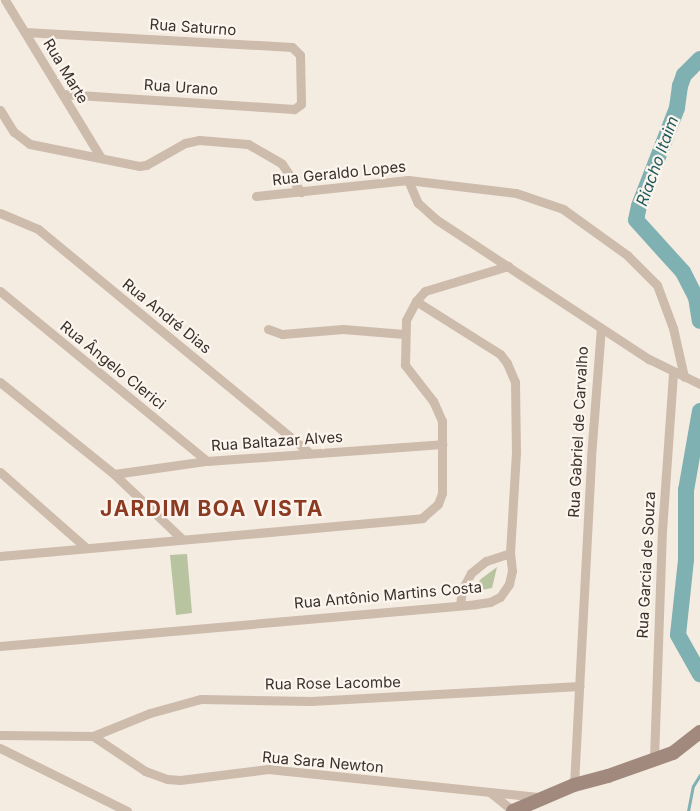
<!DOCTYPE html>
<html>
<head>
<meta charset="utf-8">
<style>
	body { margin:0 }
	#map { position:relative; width:700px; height:811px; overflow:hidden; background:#f4ebe1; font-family:Inter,sans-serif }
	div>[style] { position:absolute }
	.green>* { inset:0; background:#b8c4a0 }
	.stream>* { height:3px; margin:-1.5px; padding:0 1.5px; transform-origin:1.5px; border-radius:1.5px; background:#7fb0b2 }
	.river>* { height:16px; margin:-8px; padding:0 8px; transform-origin:8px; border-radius:8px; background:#7fb0b2 }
	.minor>* { height:9px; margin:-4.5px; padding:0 4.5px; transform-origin:4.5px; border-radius:4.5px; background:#cdbbac }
	.secondary>* { height:14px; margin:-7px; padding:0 7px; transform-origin:7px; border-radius:7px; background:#a18a7d }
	span { translate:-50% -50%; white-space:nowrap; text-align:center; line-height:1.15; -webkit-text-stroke:4.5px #fbf5ee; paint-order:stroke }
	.street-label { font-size:15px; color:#3b302b }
	.water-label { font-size:16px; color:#1f5a5e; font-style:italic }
	.district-label { font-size:21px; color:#8c3b22; font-weight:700; letter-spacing:1.5px }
</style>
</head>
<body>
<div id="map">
	<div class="green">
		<i style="clip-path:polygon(187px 554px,192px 613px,176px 615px,170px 555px)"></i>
		<i style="clip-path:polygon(497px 567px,492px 588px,472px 592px,481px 579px)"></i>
	</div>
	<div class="stream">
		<i style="left:688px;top:811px;width:25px;rotate:-79deg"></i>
		<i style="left:693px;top:786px;width:13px;rotate:-58deg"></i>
	</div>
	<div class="river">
		<i style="left:700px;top:59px;width:23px;rotate:135deg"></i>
		<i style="left:684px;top:75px;width:12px;rotate:110deg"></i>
		<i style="left:680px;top:86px;width:22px;rotate:98deg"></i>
		<i style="left:677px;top:108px;width:105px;rotate:111.2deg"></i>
		<i style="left:639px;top:206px;width:14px;rotate:102deg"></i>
		<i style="left:636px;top:220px;width:70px;rotate:47.9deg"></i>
		<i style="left:683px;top:272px;width:28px;rotate:63deg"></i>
		<i style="left:696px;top:297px;width:24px;rotate:81deg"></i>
		<i style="left:700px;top:411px;width:80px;rotate:100deg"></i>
		<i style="left:686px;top:490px;width:70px;rotate:90deg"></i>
		<i style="left:686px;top:560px;width:75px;rotate:96.1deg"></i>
		<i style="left:678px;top:635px;width:45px;rotate:60.6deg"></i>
	</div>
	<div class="minor">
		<i style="left:5px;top:0;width:185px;rotate:58.7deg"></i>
		<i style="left:25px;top:32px;width:267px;rotate:3.2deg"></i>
		<i style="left:292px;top:47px;width:11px;rotate:45deg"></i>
		<i style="left:300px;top:55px;width:49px;rotate:88.8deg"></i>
		<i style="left:301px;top:104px;width:9px;rotate:144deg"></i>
		<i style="left:294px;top:109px;width:232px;rotate:-176.3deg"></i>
		<i style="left:0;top:110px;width:26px;rotate:58deg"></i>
		<i style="left:14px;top:132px;width:20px;rotate:37deg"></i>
		<i style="left:30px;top:144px;width:111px;rotate:11.4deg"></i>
		<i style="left:139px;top:166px;width:7px;rotate:-8deg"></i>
		<i style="left:146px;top:165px;width:45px;rotate:-29.4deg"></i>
		<i style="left:185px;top:143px;width:14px;rotate:-12deg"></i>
		<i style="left:199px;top:140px;width:49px;rotate:4.7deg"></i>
		<i style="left:248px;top:144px;width:39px;rotate:30deg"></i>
		<i style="left:282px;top:164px;width:34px;rotate:56deg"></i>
		<i style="left:408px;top:180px;width:25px;rotate:67deg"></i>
		<i style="left:418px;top:203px;width:25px;rotate:42deg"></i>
		<i style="left:437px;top:220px;width:254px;rotate:33.3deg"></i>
		<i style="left:649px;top:359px;width:57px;rotate:26.1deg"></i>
		<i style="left:256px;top:196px;width:153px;rotate:-6deg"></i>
		<i style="left:408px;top:180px;width:109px;rotate:6.9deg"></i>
		<i style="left:516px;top:193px;width:50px;rotate:18.8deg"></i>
		<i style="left:563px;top:209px;width:79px;rotate:35.7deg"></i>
		<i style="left:627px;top:255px;width:42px;rotate:45deg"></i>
		<i style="left:657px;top:285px;width:46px;rotate:69.6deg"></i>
		<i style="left:673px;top:328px;width:50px;rotate:77.3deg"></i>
		<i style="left:0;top:213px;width:41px;rotate:22.8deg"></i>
		<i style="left:38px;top:229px;width:352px;rotate:39.5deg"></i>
		<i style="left:0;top:291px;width:268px;rotate:39.4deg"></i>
		<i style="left:268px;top:329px;width:15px;rotate:20deg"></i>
		<i style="left:282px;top:334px;width:61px;rotate:-4.7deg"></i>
		<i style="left:343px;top:329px;width:61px;rotate:4.7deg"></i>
		<i style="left:0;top:382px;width:146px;rotate:38.9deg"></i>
		<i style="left:114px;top:474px;width:93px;rotate:43.7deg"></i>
		<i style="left:0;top:472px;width:113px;rotate:41.4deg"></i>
		<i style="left:114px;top:474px;width:94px;rotate:-8deg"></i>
		<i style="left:207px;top:461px;width:236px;rotate:-4.1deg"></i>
		<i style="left:0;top:556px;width:424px;rotate:-5.1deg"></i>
		<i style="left:422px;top:518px;width:21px;rotate:-41deg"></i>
		<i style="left:438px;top:504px;width:12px;rotate:-70deg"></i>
		<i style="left:442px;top:493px;width:72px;rotate:-90deg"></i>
		<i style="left:442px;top:421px;width:22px;rotate:-114deg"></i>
		<i style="left:433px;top:401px;width:46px;rotate:-127.9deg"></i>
		<i style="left:405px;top:365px;width:45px;rotate:-88.7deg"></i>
		<i style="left:406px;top:320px;width:21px;rotate:-62deg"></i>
		<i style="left:416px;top:301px;width:13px;rotate:-48deg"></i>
		<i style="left:425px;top:291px;width:87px;rotate:-16.8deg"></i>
		<i style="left:460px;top:605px;width:15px;rotate:-82deg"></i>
		<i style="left:462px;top:590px;width:19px;rotate:-62deg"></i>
		<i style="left:471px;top:573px;width:19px;rotate:-39deg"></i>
		<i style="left:486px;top:561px;width:25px;rotate:-18deg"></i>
		<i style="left:0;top:646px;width:478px;rotate:-5deg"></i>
		<i style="left:476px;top:604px;width:14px;rotate:-8deg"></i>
		<i style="left:490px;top:602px;width:11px;rotate:-27deg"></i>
		<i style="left:500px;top:597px;width:16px;rotate:-55deg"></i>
		<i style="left:509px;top:584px;width:13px;rotate:-77deg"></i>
		<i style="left:512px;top:571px;width:18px;rotate:-96deg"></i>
		<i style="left:510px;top:553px;width:100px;rotate:-86.6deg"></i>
		<i style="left:516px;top:453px;width:71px;rotate:-90.8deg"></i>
		<i style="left:515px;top:382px;width:21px;rotate:-113deg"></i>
		<i style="left:507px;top:363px;width:11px;rotate:-128deg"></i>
		<i style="left:500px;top:354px;width:99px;rotate:-147.8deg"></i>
		<i style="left:0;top:735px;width:93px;rotate:0.6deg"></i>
		<i style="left:93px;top:736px;width:61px;rotate:-22deg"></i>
		<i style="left:150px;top:713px;width:53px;rotate:-15.4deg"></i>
		<i style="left:201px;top:699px;width:110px;rotate:1deg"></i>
		<i style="left:311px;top:701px;width:269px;rotate:-3.2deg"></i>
		<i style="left:93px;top:736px;width:63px;rotate:33.9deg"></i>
		<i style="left:145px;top:771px;width:23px;rotate:20deg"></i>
		<i style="left:167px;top:779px;width:13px;rotate:4deg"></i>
		<i style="left:180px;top:780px;width:89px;rotate:-7.1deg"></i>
		<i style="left:268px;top:769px;width:274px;rotate:5.9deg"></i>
		<i style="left:0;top:748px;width:142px;rotate:26.4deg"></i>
		<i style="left:654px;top:759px;width:228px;rotate:-88deg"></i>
		<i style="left:662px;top:531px;width:159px;rotate:-86deg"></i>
		<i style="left:574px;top:785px;width:328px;rotate:-87deg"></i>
		<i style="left:591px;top:457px;width:129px;rotate:-85.6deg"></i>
		<i style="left:491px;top:793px;width:28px;rotate:39deg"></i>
	</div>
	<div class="secondary">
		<i style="left:513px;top:811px;width:66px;rotate:-23.1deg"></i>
		<i style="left:574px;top:785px;width:35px;rotate:-15deg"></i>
		<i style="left:608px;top:776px;width:69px;rotate:-19.5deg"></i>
		<i style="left:673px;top:753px;width:34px;rotate:-38deg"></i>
	</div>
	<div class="street-label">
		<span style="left:193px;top:27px;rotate:4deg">Rua Saturno</span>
		<span style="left:66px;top:71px;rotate:59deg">Rua Marte</span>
		<span style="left:181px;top:87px;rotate:4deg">Rua Urano</span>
		<span style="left:339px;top:173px;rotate:-6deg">Rua Geraldo Lopes</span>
		<span style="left:167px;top:316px;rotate:39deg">Rua André Dias</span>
		<span style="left:113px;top:365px;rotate:39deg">Rua Ângelo Clerici</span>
		<span style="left:578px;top:432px;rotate:-87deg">Rua Gabriel de Carvalho</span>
		<span style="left:277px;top:441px;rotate:-4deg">Rua Baltazar Alves</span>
		<span style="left:646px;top:565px;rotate:-87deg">Rua Garcia de Souza</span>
		<span style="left:388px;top:595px;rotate:-5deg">Rua Antônio Martins Costa</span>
		<span style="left:333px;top:683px;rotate:-1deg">Rua Rose Lacombe</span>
		<span style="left:323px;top:762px;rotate:5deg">Rua Sara Newton</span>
	</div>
	<div class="water-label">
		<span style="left:657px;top:161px;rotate:-70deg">Riacho Itaim</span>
	</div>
	<div class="district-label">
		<span style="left:212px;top:509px">JARDIM BOA VISTA</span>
	</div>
</div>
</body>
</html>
